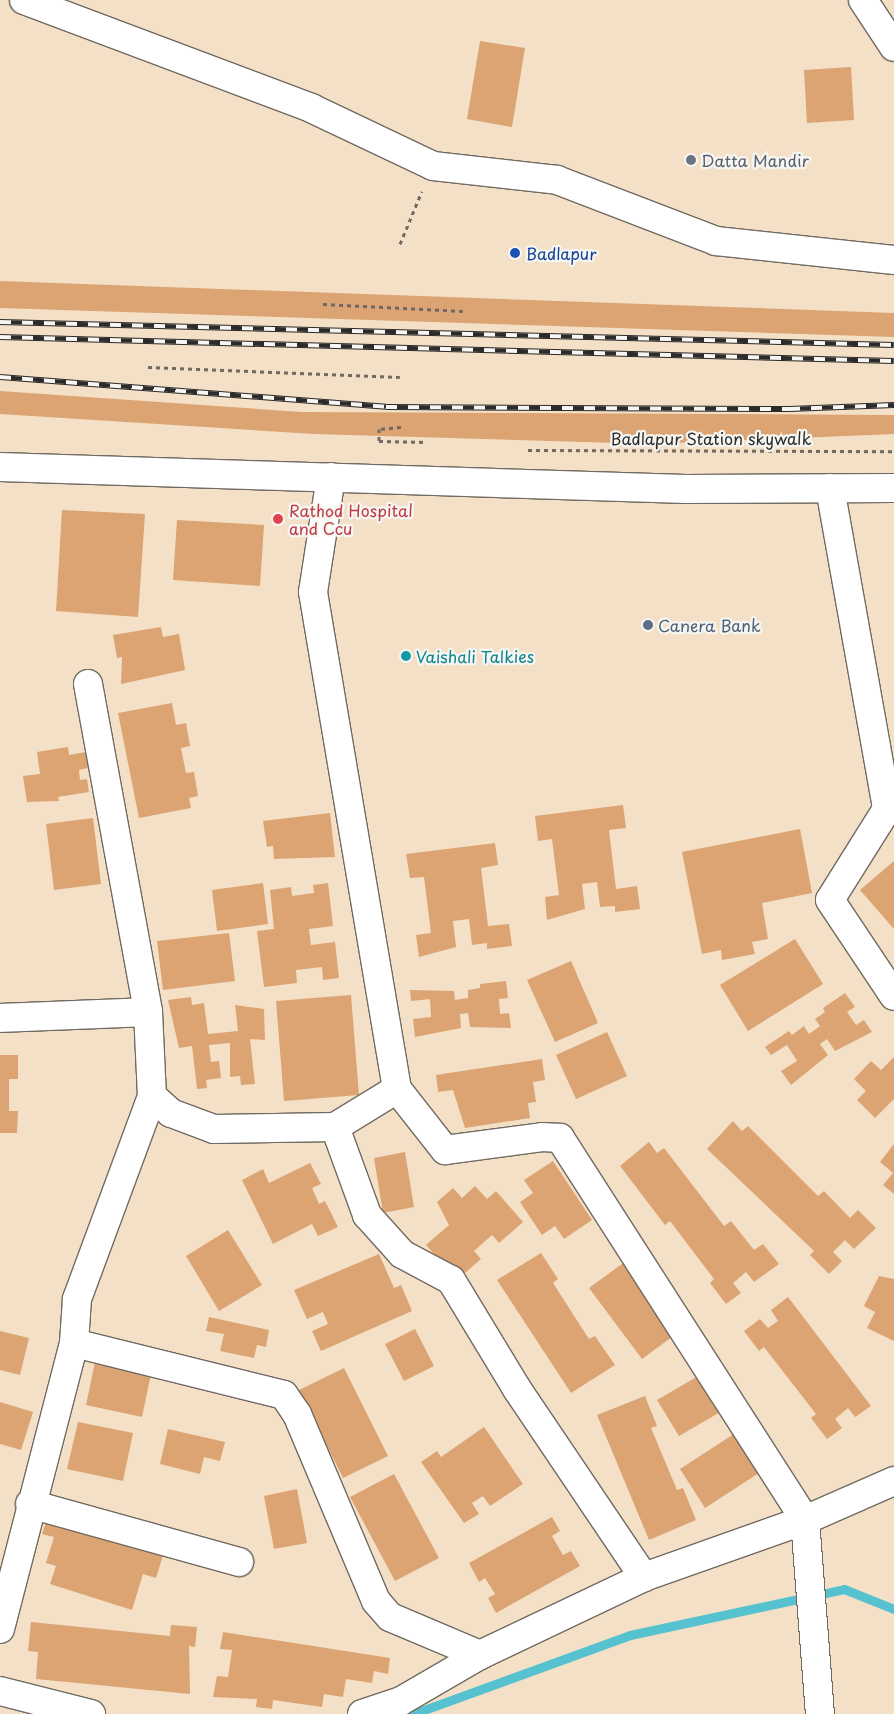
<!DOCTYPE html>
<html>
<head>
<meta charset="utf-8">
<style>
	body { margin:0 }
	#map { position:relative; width:894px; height:1714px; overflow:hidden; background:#f4e0c7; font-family:"Playpen Sans",sans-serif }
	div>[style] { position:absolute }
	.stream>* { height:9px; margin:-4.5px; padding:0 4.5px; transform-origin:4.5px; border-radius:4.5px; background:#56c2d0 }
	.building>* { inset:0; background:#dba472 }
	.path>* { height:3px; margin-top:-1.5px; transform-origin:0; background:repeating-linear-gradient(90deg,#716a62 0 4px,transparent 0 8px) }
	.roads { filter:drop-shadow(1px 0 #716a62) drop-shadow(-1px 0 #716a62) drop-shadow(0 1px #716a62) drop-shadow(0 -1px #716a62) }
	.minor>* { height:28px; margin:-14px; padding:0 14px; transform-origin:14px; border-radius:14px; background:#fff }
	.major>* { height:28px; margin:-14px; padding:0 14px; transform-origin:14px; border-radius:14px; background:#fff }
	.rail>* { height:5.5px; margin-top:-2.75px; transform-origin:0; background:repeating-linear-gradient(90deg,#f6f6f2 0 11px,#2b2b2b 0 22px); box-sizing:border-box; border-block:1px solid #2b2b2b }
	.dots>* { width:14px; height:14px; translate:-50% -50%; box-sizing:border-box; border:2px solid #f6f6f2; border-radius:50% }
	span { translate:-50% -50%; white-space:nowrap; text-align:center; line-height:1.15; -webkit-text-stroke:4.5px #f6f6f2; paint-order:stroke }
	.worship-label { font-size:16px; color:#5b616d }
	.left { translate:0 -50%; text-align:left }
	.transit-label { font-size:16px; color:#164399 }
	.street-label { font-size:16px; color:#2b2b2b }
	.health-label { font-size:16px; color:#be3a42 }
	.service-label { font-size:16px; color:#4e5e75 }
	.culture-label { font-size:16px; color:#0d838f }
</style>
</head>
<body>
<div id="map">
	<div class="stream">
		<i style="left:413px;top:1714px;width:231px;rotate:-20deg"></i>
		<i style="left:630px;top:1635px;width:219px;rotate:-12.1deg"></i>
		<i style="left:844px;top:1589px;width:54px;rotate:21.8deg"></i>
	</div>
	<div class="building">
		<i style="clip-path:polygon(480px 41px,525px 48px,512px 127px,467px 119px)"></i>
		<i style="clip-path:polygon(851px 67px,854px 120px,807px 123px,804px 70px)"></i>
		<i style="clip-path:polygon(0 281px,894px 313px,894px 337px,0 308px)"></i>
		<i style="clip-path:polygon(0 391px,301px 412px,894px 415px,894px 434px,650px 444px,314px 434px,0 414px)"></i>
		<i style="clip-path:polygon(62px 510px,145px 514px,138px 617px,56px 611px)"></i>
		<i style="clip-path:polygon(177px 520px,264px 525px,260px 586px,173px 580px)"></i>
		<i style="clip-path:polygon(161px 627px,163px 637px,179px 634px,185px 670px,121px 684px,122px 657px,117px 658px,113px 635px)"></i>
		<i style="clip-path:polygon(172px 703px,176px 725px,186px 723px,190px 746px,181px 748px,186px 773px,194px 772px,198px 796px,189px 798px,191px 808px,139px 818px,118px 713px)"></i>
		<i style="clip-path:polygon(68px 747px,69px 755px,86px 752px,88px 768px,79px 770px,80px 780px,87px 779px,89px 792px,58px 797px,59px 801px,27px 802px,23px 776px,40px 774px,37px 752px)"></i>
		<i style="clip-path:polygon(623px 805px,626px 828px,609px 830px,616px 889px,637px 886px,640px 909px,615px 912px,615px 906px,600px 907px,597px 882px,582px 884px,585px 909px,547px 920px,545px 897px,559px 895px,552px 839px,538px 841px,535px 816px)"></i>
		<i style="clip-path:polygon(330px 813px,335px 857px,274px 859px,273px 846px,267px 847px,263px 821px)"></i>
		<i style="clip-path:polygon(93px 818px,101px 884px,54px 890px,46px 824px)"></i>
		<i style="clip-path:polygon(800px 829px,812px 893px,762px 903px,768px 939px,752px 942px,755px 954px,722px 960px,721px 950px,702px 954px,682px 852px)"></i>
		<i style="clip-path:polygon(495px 843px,498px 865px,481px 868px,488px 926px,509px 924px,512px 946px,487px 949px,487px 943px,472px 945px,469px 919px,453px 921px,456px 947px,419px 957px,416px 935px,431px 933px,424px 877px,410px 878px,406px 854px)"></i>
		<i style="clip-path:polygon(894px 861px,894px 929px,860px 890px)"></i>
		<i style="clip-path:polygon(263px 883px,268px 924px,217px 931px,212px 890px)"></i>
		<i style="clip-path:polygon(328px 883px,333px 926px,309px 929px,311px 945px,335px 942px,339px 978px,323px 980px,322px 967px,296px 970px,297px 983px,264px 987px,257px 931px,274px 929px,270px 890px,291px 887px,292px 896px,314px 893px,313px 885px)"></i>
		<i style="clip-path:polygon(229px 933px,235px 981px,163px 990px,157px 941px)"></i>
		<i style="clip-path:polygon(795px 939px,823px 984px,748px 1031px,720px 985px)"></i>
		<i style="clip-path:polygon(571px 961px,598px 1023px,555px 1042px,527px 980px)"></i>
		<i style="clip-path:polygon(506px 981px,508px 998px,499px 999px,500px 1014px,509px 1013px,511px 1028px,470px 1027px,468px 1013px,460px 1014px,461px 1028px,415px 1037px,413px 1019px,431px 1017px,430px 999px,411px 1001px,410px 990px,454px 991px,455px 1000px,468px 998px,468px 990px,480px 988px,480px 984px)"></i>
		<i style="clip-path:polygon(845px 993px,855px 1007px,847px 1012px,856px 1025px,864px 1020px,872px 1032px,835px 1051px,827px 1039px,820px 1044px,828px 1055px,791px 1085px,781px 1071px,797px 1061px,787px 1045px,771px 1055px,765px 1047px,789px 1031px,792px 1035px,804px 1026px,809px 1034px,820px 1026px,815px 1019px,825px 1012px,823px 1008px)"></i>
		<i style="clip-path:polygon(351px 995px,359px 1095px,284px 1101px,276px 1001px)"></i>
		<i style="clip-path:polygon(191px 997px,192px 1005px,204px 1003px,208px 1034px,238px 1031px,235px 1005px,264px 1009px,265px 1040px,250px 1039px,255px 1084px,241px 1085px,240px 1076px,230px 1077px,230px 1043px,209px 1045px,211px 1062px,219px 1061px,221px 1078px,206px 1080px,207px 1088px,197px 1089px,192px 1046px,179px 1048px,168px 1000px)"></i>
		<i style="clip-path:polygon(607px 1032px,627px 1076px,576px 1099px,556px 1055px)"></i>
		<i style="clip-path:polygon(0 1055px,18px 1055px,18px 1079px,9px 1079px,9px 1111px,18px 1111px,17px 1133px,0 1133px)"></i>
		<i style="clip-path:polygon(894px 1057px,894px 1099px,875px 1118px,857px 1100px,866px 1091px,854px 1079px,871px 1061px,881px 1070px)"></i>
		<i style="clip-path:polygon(542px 1059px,545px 1080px,533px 1082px,536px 1102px,528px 1103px,530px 1118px,465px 1128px,453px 1090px,438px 1092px,436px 1075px)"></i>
		<i style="clip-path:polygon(733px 1121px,742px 1131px,748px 1126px,818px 1196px,824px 1191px,850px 1218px,858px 1210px,876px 1228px,854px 1249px,845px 1240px,833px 1252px,842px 1261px,829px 1274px,810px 1255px,814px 1251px,707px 1149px)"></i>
		<i style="clip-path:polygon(649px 1142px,657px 1153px,664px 1148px,724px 1226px,731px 1221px,754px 1250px,763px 1244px,779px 1264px,754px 1282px,746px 1272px,733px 1283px,741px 1293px,726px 1304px,710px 1283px,714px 1279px,670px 1221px,665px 1225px,620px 1166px)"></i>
		<i style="clip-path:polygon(894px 1144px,894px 1194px,883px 1185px,893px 1173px,880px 1162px)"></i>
		<i style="clip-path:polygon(405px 1152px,414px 1207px,383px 1213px,374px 1158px)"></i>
		<i style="clip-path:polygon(553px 1161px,592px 1220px,564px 1239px,555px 1226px,542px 1235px,520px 1202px,533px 1193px,524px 1180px)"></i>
		<i style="clip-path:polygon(310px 1163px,321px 1184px,312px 1188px,319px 1204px,325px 1201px,338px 1227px,318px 1236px,312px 1224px,273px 1244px,242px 1180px,263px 1169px,269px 1183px)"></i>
		<i style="clip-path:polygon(475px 1186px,487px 1199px,496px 1191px,523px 1222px,499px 1243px,492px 1235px,474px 1251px,481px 1259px,457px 1280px,426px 1245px,449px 1225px,437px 1202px,453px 1188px,462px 1198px)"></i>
		<i style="clip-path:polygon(228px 1230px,262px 1285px,219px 1311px,186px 1256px)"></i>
		<i style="clip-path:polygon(541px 1253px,558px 1279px,553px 1283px,589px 1339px,595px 1336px,615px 1365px,571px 1393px,497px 1280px)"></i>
		<i style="clip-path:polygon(379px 1254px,394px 1288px,401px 1285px,412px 1311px,321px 1351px,312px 1331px,328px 1324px,323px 1312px,307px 1319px,294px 1290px)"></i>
		<i style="clip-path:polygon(626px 1261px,680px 1331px,642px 1359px,589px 1288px)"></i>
		<i style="clip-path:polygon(879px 1276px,894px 1279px,894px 1341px,867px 1328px,875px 1312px,864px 1306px)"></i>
		<i style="clip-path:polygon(788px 1297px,871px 1406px,855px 1417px,848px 1408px,835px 1419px,842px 1428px,827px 1439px,811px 1418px,816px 1414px,764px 1347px,759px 1351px,744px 1331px,760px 1319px,768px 1328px,778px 1321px,771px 1310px)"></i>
		<i style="clip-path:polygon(209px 1317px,269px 1330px,266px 1347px,257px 1345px,254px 1358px,220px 1351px,224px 1334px,206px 1331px)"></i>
		<i style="clip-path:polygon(415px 1329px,434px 1366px,404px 1381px,385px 1344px)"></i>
		<i style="clip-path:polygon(0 1331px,29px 1338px,20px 1375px,0 1370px)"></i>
		<i style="clip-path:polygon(95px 1362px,151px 1374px,142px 1417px,86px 1405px)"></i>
		<i style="clip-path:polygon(344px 1368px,388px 1456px,343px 1478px,299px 1390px)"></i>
		<i style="clip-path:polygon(700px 1375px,722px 1411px,679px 1436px,657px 1400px)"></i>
		<i style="clip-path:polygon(645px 1396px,657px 1426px,651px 1428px,677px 1490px,683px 1488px,696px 1520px,649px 1540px,597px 1415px)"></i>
		<i style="clip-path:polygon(0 1402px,33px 1412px,21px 1450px,0 1444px)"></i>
		<i style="clip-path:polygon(78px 1422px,133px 1433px,123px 1481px,67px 1469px)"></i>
		<i style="clip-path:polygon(484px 1427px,523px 1484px,490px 1506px,483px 1496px,472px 1503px,479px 1514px,464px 1523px,421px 1462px,437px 1451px,441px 1457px)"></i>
		<i style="clip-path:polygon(168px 1429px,225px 1442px,220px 1461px,204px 1457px,200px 1474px,160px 1464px)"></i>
		<i style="clip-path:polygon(740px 1430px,765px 1469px,705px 1508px,680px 1469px)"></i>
		<i style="clip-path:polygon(394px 1474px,439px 1558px,395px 1581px,350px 1497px)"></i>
		<i style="clip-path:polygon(297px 1489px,307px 1543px,274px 1549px,264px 1496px)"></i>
		<i style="clip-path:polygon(48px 1516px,164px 1552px,156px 1578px,143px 1574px,132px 1610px,50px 1584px,56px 1566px,46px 1563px,54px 1537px,42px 1534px)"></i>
		<i style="clip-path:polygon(552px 1517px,560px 1531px,552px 1536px,563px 1555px,571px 1551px,580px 1566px,496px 1613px,488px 1598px,495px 1594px,485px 1578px,479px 1582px,469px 1563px)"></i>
		<i style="clip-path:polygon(31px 1622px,170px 1636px,171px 1625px,197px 1627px,195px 1647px,189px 1646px,190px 1694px,36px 1679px,38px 1652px,28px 1651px)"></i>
		<i style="clip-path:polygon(223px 1632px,390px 1658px,388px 1674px,374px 1671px,372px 1683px,346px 1679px,343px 1697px,324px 1694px,322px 1707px,273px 1700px,272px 1709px,256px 1707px,257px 1699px,213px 1697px,217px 1676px,228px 1677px,232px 1650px,220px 1649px)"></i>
	</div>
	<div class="path">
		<i style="left:400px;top:244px;width:57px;rotate:-67.5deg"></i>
		<i style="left:323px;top:304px;width:140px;rotate:2.9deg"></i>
		<i style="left:148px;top:367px;width:252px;rotate:2.3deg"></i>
		<i style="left:401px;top:427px;width:22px;rotate:175deg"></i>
		<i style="left:379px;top:429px;width:12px;rotate:90deg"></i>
		<i style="left:379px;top:441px;width:48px;rotate:1.2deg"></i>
		<i style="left:528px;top:450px;width:366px;rotate:0.2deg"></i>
	</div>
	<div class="roads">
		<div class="minor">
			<i style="left:24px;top:0;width:307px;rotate:20.6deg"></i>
			<i style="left:311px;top:108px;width:135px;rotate:25.4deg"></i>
			<i style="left:433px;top:166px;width:125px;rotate:6.4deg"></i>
			<i style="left:557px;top:180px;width:170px;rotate:21deg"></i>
			<i style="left:716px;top:241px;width:179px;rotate:6.1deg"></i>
			<i style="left:331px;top:477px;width:116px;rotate:98.9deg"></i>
			<i style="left:313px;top:592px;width:504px;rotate:80.41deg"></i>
			<i style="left:397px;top:1089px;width:78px;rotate:51.8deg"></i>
			<i style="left:445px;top:1150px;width:98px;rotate:-7.6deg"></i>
			<i style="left:542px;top:1137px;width:18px;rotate:3deg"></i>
			<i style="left:560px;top:1138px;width:454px;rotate:57.3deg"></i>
			<i style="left:805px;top:1520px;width:195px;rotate:85.6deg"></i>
			<i style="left:830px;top:488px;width:326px;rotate:79.9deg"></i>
			<i style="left:887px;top:809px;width:107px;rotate:122.1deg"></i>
			<i style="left:830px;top:900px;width:115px;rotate:56.3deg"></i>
			<i style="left:88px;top:684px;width:333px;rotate:79.6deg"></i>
			<i style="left:148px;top:1012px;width:84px;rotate:87.3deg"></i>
			<i style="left:152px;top:1096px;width:25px;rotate:42deg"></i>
			<i style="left:171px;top:1113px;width:46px;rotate:20.4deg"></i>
			<i style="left:214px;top:1129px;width:121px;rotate:-0.9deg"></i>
			<i style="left:335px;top:1127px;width:73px;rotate:-31.5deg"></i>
			<i style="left:0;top:1018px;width:148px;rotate:-2.3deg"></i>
			<i style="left:335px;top:1127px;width:94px;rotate:70deg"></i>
			<i style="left:367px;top:1215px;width:52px;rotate:48.1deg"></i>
			<i style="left:402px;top:1254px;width:55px;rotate:28deg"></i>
			<i style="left:451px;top:1280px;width:127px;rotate:58.8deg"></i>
			<i style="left:517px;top:1389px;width:227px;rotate:56deg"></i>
			<i style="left:644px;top:1577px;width:171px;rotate:-19.5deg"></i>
			<i style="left:805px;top:1520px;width:97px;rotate:-23.7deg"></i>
			<i style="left:74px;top:1343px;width:216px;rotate:13.9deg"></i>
			<i style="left:284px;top:1395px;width:23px;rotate:56deg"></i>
			<i style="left:297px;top:1414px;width:203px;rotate:67.1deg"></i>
			<i style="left:376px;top:1601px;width:21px;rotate:49deg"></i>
			<i style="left:390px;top:1617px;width:98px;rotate:22.9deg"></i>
			<i style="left:30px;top:1504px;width:217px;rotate:15.5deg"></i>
			<i style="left:0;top:1629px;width:295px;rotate:-75.5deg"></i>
			<i style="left:74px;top:1343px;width:44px;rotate:-86.1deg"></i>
			<i style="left:77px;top:1299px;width:216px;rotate:-69.7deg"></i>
			<i style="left:0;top:1691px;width:94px;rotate:14.2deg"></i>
			<i style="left:362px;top:1714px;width:41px;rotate:-18.4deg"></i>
			<i style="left:401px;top:1701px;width:91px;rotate:-30.2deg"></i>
			<i style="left:480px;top:1655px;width:182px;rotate:-25.4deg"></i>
		</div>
		<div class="major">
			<i style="left:863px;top:0;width:56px;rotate:56.6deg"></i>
			<i style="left:0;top:467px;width:686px;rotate:1.84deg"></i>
			<i style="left:686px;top:489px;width:208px;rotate:-0.3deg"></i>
		</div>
	</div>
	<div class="rail">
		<i style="left:0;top:322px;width:894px;rotate:1.47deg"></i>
		<i style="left:0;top:337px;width:894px;rotate:1.54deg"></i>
		<i style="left:0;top:377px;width:387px;rotate:4.4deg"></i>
		<i style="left:386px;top:407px;width:403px;rotate:0.3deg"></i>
		<i style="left:789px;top:409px;width:105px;rotate:-2.2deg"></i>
	</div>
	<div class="dots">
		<i style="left:691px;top:160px;background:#6b7280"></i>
		<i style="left:515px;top:253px;background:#1a4fb4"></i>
		<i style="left:278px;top:519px;background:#e0444e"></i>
		<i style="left:648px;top:625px;background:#5c6f8a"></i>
		<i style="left:406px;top:656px;background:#0f9aa8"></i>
	</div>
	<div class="worship-label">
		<span class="left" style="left:701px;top:160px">Datta Mandir</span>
	</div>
	<div class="transit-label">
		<span class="left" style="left:526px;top:253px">Badlapur</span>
	</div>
	<div class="street-label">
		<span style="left:711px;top:438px">Badlapur Station skywalk</span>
	</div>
	<div class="health-label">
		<span class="left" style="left:289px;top:519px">Rathod Hospital<br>and Ccu</span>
	</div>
	<div class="service-label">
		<span class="left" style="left:658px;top:625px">Canera Bank</span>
	</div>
	<div class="culture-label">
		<span class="left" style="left:416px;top:656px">Vaishali Talkies</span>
	</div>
</div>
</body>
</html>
